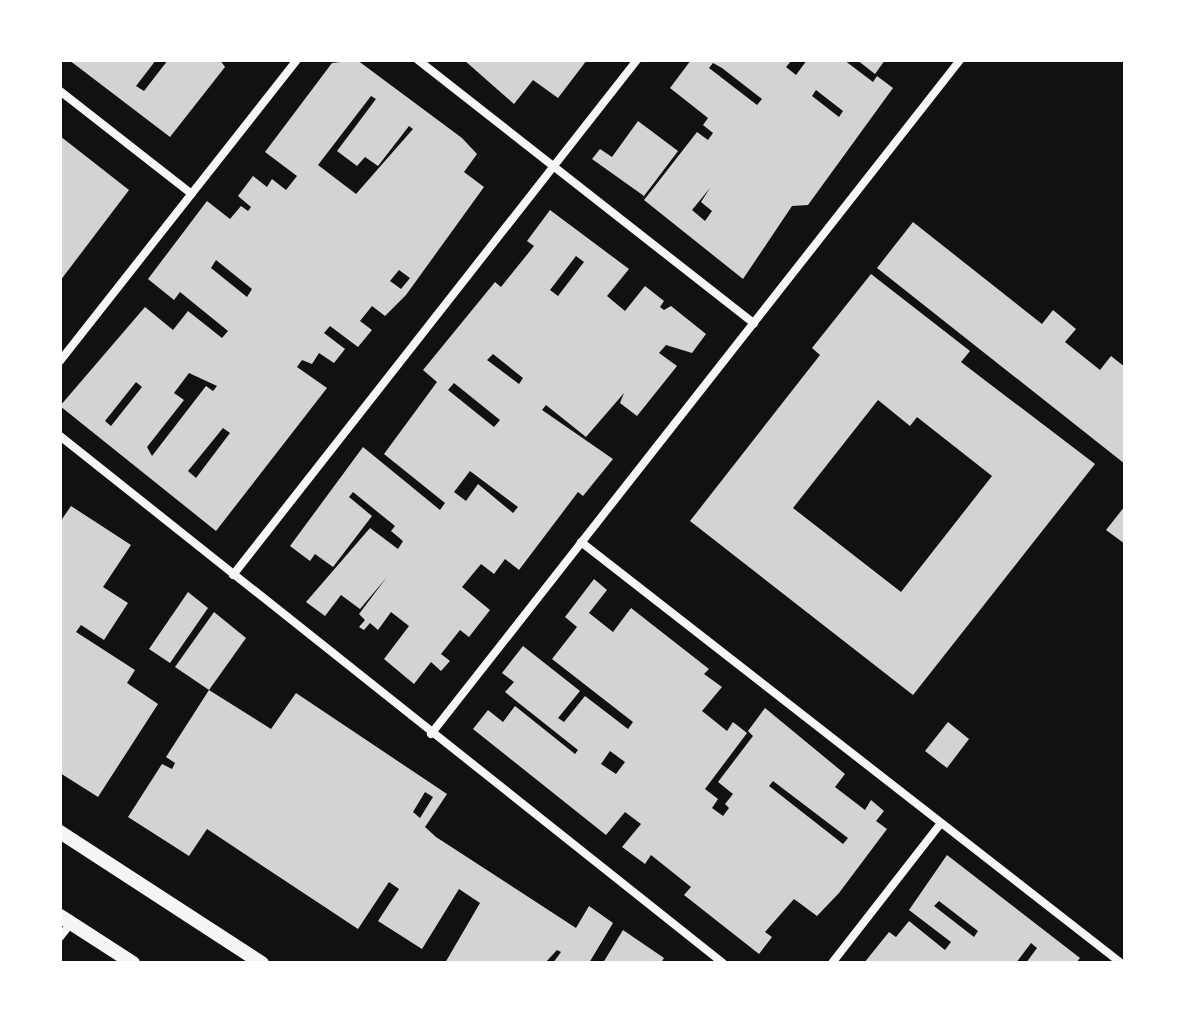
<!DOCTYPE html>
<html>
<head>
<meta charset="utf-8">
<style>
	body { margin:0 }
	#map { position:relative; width:1185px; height:1023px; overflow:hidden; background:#111; font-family:Merriweather,serif }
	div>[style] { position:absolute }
	.building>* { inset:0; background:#d3d3d3 }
	.minor>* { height:8px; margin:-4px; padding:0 4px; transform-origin:4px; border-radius:4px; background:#f5f5f5 }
	.tertiary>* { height:14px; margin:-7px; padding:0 7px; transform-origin:7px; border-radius:7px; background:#f5f5f5 }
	span { translate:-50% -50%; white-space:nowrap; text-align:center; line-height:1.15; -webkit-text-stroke:6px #fff; paint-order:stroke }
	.frame { position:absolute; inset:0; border:62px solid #fff; pointer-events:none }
</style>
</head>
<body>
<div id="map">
	<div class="building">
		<i style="clip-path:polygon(69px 60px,156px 60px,136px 86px,144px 91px,168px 60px,220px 60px,225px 67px,170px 137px)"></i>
		<i style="clip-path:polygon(evenodd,357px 60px,462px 138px,477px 154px,464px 172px,484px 187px,406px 295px,385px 316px,372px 306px,360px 321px,372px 330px,358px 347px,330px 326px,324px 333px,345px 349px,334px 363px,319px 353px,312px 364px,302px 360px,297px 367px,327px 388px,216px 531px,60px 406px,145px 307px,173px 330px,188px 311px,222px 338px,228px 331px,180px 292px,174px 300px,148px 279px,207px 201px,230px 219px,241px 206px,248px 211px,251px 207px,238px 196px,253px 176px,267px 187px,272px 179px,286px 190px,297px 176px,265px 152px,332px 63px,357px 60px,371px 96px,376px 99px,337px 151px,357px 166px,365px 157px,378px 166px,409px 126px,413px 129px,356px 194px,318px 165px,371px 96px,357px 60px,216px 260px,252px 289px,247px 297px,211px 268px,216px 260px,357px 60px,399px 270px,410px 278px,401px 289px,390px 281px,399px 270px,357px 60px,189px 373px,217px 386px,213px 391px,206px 386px,152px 456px,147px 447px,184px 400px,174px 393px,189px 373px,357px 60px,136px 382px,142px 387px,111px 426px,105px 421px,136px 382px,357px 60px,223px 428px,230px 433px,196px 478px,188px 471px,223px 428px)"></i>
		<i style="clip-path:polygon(464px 60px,587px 60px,558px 98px,533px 80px,514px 104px)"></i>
		<i style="clip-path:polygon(evenodd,691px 60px,792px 60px,786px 67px,796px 75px,807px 60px,844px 60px,873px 82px,877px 76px,893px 88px,808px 205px,792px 206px,743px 279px,644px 200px,697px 132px,708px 140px,713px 133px,703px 125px,708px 118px,670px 88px,691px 60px,713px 63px,722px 68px,762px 99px,757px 105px,709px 68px,713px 63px,691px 60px,816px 90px,843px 111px,839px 117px,812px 96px,816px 90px,691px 60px,710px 188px,701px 202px,712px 211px,705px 221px,692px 210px,710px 188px)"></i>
		<i style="clip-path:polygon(857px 60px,885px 60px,875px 74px)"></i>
		<i style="clip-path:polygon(638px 121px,678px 151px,644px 196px,592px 159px,600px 149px,612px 157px)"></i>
		<i style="clip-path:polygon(60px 136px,129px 190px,60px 281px)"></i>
		<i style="clip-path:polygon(evenodd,550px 210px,629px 269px,607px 296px,625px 311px,645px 286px,664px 301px,660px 307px,664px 310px,671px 306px,706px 334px,692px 353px,666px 345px,659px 353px,677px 366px,637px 416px,620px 403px,624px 393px,586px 437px,546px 405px,542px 410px,613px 459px,583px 496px,578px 492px,519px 570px,505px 559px,494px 574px,481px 564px,462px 587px,490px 610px,469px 637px,460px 630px,441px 654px,450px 661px,441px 671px,431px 662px,414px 684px,384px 659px,409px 626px,391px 612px,378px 630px,370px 623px,364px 630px,359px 627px,365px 620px,359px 614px,387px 577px,360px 609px,341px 595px,325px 616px,306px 602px,370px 528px,398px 549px,403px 541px,391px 531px,395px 526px,353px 492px,349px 497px,372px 516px,333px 567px,315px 554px,310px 561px,290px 546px,363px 447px,440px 510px,445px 503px,384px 454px,437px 382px,423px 370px,495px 282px,501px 287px,534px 246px,527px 241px,550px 210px,576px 256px,584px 262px,558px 296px,550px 290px,576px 256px,550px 210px,493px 354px,523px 378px,519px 384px,487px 360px,493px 354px,550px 210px,454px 383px,500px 420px,494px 427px,448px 390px,454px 383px,550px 210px,470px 471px,518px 507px,513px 513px,478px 484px,466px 501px,454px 492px,470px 471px)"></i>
		<i style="clip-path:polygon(913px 222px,1042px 324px,1053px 310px,1076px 329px,1065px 342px,1100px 370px,1111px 356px,1125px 367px,1125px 464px,877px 268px)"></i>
		<i style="clip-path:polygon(evenodd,871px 274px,970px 351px,961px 362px,1095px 464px,913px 695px,690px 521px,820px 355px,812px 348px,871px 274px,878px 400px,910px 426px,917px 417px,992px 476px,901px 592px,793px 508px,878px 400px)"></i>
		<i style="clip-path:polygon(71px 506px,131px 545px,103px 587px,128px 603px,104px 640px,81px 625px,76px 632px,135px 670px,127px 683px,158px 704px,98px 797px,60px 773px,60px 522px)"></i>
		<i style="clip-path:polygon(1125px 506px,1125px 544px,1106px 530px)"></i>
		<i style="clip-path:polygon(evenodd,594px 579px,607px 590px,589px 613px,613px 632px,631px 608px,709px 669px,704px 674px,722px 687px,702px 711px,727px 731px,733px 722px,747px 733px,705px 789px,718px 799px,712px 808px,723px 816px,729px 808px,725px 804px,733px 794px,718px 782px,753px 736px,748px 731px,765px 708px,845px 774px,835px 787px,865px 810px,871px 800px,884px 811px,876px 821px,887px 829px,839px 893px,817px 916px,794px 899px,765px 932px,772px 937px,759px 954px,684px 895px,691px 887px,651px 855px,645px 864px,622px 847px,641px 824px,625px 812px,606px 835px,473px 729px,488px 710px,503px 722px,515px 706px,575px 754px,578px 750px,505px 692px,514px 682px,502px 673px,523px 646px,580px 691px,558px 718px,564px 722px,585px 696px,628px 729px,633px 722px,552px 659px,577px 627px,565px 617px,594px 579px,610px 751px,625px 762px,616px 774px,601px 764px,610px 751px,594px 579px,773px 781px,848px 838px,843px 844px,769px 786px,773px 781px)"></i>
		<i style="clip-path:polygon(188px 592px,208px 608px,170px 663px,149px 649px)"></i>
		<i style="clip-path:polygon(214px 612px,246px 638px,209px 690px,175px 667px)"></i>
		<i style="clip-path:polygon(evenodd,209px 690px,271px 729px,296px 693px,447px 794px,425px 827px,436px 837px,576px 928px,589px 906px,613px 923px,589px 963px,553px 963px,561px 952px,557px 950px,545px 963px,445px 963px,480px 903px,459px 889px,422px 949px,378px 921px,399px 889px,389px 882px,358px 929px,207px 829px,189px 856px,128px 817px,162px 764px,172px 769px,175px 763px,166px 757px,209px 690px,425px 792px,433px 797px,420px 818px,413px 812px,425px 792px)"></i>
		<i style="clip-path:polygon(948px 722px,969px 739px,947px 768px,925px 751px)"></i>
		<i style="clip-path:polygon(evenodd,947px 855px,1080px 958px,1076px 963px,1026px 963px,1037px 948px,1031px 943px,1016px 963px,864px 963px,889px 932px,896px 937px,909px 921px,945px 950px,951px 942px,909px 910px,947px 855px,939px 901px,978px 931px,974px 937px,934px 906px,939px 901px)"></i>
		<i style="clip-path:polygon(623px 930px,664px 958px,661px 963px,603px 963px)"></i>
	</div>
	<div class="minor">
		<i style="left:418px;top:60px;width:427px;rotate:38.1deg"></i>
		<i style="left:60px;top:91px;width:167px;rotate:38deg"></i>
		<i style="left:60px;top:361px;width:383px;rotate:-51.8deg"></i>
		<i style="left:60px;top:436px;width:847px;rotate:38.48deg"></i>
		<i style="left:581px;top:542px;width:685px;rotate:37.94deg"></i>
		<i style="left:233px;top:575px;width:655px;rotate:-51.89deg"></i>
		<i style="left:431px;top:734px;width:857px;rotate:-51.87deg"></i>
		<i style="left:60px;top:937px;width:18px;rotate:-52deg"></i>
		<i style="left:832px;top:963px;width:177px;rotate:-52.1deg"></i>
	</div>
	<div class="tertiary">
		<i style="left:60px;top:832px;width:241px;rotate:33deg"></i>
		<i style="left:60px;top:916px;width:87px;rotate:32.8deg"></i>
	</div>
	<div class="frame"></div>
</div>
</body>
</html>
